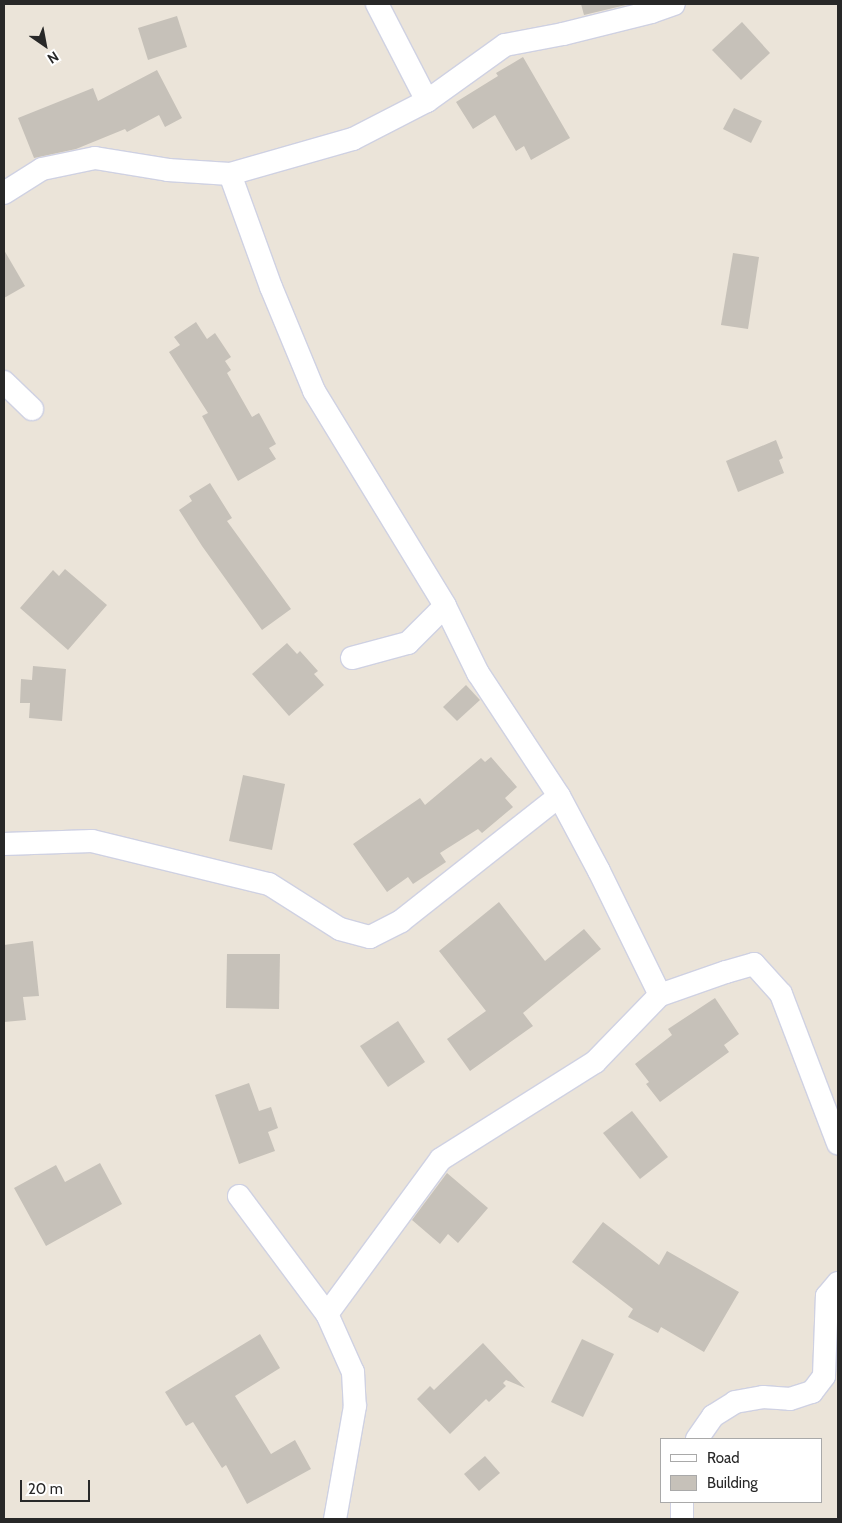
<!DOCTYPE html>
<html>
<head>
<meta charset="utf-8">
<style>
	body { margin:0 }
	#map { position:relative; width:842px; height:1523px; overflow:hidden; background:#ebe4d9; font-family:Cabin,sans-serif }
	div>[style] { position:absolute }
	.building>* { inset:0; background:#c6c1b9 }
	.roads { filter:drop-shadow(1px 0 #cfd1e2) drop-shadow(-1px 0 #cfd1e2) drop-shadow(0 1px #cfd1e2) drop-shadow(0 -1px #cfd1e2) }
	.minor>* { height:22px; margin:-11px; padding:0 11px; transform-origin:11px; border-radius:11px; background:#fff }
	span { translate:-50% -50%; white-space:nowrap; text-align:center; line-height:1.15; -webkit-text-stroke:4px #fff; paint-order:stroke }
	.frame { position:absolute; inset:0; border:5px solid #282828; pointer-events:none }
	.legend { position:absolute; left:660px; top:1438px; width:162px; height:65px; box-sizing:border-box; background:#fff; border:1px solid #a9a9a9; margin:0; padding:6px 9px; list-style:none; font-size:15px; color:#282828 }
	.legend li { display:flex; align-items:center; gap:10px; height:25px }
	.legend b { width:25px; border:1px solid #a9a9a9 }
	.north { position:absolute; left:20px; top:20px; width:50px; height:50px; -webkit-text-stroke:4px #fff; paint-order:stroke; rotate:147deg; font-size:14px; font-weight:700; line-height:20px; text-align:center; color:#282828 }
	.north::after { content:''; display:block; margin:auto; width:18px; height:22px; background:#282828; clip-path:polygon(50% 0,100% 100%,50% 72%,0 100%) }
	.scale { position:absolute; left:20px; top:1480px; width:70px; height:22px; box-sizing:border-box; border:2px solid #282828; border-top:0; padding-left:6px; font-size:15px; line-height:18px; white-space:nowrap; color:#282828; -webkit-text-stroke:4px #fff; paint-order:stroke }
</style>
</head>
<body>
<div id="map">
	<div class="building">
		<i style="clip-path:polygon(581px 4px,630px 4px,584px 15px)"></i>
		<i style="clip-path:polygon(177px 16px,187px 47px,148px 60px,138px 28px)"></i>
		<i style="clip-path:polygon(742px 22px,770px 53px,741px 80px,712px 50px)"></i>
		<i style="clip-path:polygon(523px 57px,570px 138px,531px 160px,524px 146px,516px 151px,495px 115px,473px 129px,456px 102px,498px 76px,496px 73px)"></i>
		<i style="clip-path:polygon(157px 70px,182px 118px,165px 127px,159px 115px,127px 132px,125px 129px,76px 149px,34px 158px,18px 118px,93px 88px,98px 101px)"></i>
		<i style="clip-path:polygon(734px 108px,762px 121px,751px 143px,723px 129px)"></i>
		<i style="clip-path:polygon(4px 250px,25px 286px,4px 298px)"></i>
		<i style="clip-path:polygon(733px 253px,759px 257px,748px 329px,721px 325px)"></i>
		<i style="clip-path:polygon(196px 322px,207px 339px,215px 333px,231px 357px,225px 361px,231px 370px,227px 373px,252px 417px,259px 413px,276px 444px,269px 448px,276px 459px,238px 481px,202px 416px,208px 413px,169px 352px,180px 345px,174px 337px)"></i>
		<i style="clip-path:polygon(776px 440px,783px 458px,779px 460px,784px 473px,738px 492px,726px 461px)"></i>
		<i style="clip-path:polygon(210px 483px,232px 518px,227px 521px,291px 609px,262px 630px,202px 546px,179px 510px,192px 501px,189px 496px)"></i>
		<i style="clip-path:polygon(65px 569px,107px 605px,68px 650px,20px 608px,53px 570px,59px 576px)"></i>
		<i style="clip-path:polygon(287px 643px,297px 654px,300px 651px,318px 671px,314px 674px,324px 685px,289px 716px,252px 674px)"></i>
		<i style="clip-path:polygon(33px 666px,66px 669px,62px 721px,29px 718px,30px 703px,20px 703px,21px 679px,32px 680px)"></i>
		<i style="clip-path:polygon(466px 685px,480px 700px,457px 721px,443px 707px)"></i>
		<i style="clip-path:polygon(491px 757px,517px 787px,505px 798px,513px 807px,482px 833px,478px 829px,440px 853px,446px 862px,413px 884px,408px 877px,387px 892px,353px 844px,420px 798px,425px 805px,481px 758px,485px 762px)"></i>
		<i style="clip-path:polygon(243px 775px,285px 784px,272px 850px,229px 841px)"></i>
		<i style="clip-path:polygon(499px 902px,545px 961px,584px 929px,601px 949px,523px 1013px,533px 1026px,470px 1071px,447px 1039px,486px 1011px,439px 951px)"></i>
		<i style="clip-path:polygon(33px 941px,39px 996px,23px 997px,26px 1020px,4px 1022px,4px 945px)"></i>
		<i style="clip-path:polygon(227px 954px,280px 954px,279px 1009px,226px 1008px)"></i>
		<i style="clip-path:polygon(715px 998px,739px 1034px,724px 1045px,729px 1052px,660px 1102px,646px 1084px,649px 1082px,635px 1064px,672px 1035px,668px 1029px)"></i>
		<i style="clip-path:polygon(398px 1021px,425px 1062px,388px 1087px,360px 1046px)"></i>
		<i style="clip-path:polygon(249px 1083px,259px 1111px,271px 1107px,278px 1128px,268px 1132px,275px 1151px,239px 1164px,215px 1095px)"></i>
		<i style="clip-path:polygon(632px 1111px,668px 1157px,640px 1179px,603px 1133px)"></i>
		<i style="clip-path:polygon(100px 1163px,122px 1204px,46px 1246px,14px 1188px,56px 1165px,65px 1182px)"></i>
		<i style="clip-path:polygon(447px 1173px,488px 1208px,458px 1243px,448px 1234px,440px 1244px,412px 1220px)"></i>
		<i style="clip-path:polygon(603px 1222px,659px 1265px,667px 1251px,739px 1292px,704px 1352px,661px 1327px,658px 1333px,628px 1317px,633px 1309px,572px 1262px)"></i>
		<i style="clip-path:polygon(260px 1334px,280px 1368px,235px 1396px,271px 1454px,295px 1440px,311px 1469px,247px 1504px,226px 1465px,222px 1468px,193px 1422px,186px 1426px,165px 1392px)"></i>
		<i style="clip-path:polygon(582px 1339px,614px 1354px,583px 1417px,551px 1402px)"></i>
		<i style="clip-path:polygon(483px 1343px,525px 1388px,506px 1380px,503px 1383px,506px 1386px,489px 1402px,486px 1399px,450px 1434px,417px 1399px,430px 1386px,434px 1390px)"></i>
		<i style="clip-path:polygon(485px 1456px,500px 1473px,479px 1491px,464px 1474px)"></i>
	</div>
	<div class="roads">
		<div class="minor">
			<i style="left:377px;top:4px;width:109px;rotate:62.7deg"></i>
			<i style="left:230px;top:174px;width:120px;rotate:70.1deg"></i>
			<i style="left:271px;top:287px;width:113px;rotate:67.5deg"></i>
			<i style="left:314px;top:391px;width:252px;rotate:58.6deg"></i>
			<i style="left:445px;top:606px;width:75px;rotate:63.8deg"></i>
			<i style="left:478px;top:673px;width:147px;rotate:56.6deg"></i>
			<i style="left:559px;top:796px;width:85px;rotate:61.9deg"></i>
			<i style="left:599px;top:871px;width:138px;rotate:63.8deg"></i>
			<i style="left:4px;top:193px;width:45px;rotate:-32.3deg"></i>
			<i style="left:42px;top:169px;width:54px;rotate:-11.7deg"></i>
			<i style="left:95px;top:158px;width:74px;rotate:9.3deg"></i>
			<i style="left:168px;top:170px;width:62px;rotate:3.7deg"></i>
			<i style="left:230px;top:174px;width:128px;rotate:-15.9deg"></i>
			<i style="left:353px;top:139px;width:83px;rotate:-27.2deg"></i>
			<i style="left:427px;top:101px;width:96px;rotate:-35.7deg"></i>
			<i style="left:505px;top:45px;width:59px;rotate:-10.7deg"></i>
			<i style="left:563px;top:34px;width:91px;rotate:-14deg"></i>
			<i style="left:651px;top:12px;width:24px;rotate:-19deg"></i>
			<i style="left:4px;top:382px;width:39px;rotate:44deg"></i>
			<i style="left:352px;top:658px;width:58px;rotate:-15deg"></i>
			<i style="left:408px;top:643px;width:52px;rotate:-45deg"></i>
			<i style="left:4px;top:844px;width:88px;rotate:-2deg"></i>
			<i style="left:92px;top:841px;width:182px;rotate:13.7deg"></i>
			<i style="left:269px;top:884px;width:84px;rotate:32.4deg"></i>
			<i style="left:340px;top:929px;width:31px;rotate:15deg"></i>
			<i style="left:370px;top:937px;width:35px;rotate:-27deg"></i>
			<i style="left:401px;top:921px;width:201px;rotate:-38.3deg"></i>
			<i style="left:239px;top:1196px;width:147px;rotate:53.3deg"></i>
			<i style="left:327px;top:1314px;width:64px;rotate:65.9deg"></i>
			<i style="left:353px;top:1372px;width:34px;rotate:87deg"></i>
			<i style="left:355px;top:1406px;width:115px;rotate:100deg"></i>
			<i style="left:327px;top:1314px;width:192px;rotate:-53.7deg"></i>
			<i style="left:441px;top:1159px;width:182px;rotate:-32.2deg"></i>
			<i style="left:595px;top:1062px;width:93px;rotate:-45.9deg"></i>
			<i style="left:660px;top:995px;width:70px;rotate:-19.2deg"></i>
			<i style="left:726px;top:972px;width:29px;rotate:-16deg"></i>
			<i style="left:754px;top:964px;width:40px;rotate:48deg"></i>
			<i style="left:781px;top:994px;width:160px;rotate:69.1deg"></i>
			<i style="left:697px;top:1439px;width:28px;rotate:-55deg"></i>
			<i style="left:713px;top:1416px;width:26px;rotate:-32deg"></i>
			<i style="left:735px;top:1402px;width:28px;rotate:-10deg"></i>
			<i style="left:763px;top:1397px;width:27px;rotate:4deg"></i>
			<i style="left:790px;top:1399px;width:23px;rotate:-18deg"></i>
			<i style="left:812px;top:1392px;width:20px;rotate:-53deg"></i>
			<i style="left:824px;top:1376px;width:80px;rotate:-87.9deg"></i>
			<i style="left:827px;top:1296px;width:17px;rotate:-50deg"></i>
			<i style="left:682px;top:1519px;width:17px;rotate:-90deg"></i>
		</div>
	</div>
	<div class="frame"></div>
	<ul class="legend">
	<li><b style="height:6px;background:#fff"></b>Road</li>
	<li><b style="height:14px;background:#c6c1b9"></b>Building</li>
	</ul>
	<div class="north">N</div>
	<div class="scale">20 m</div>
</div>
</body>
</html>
